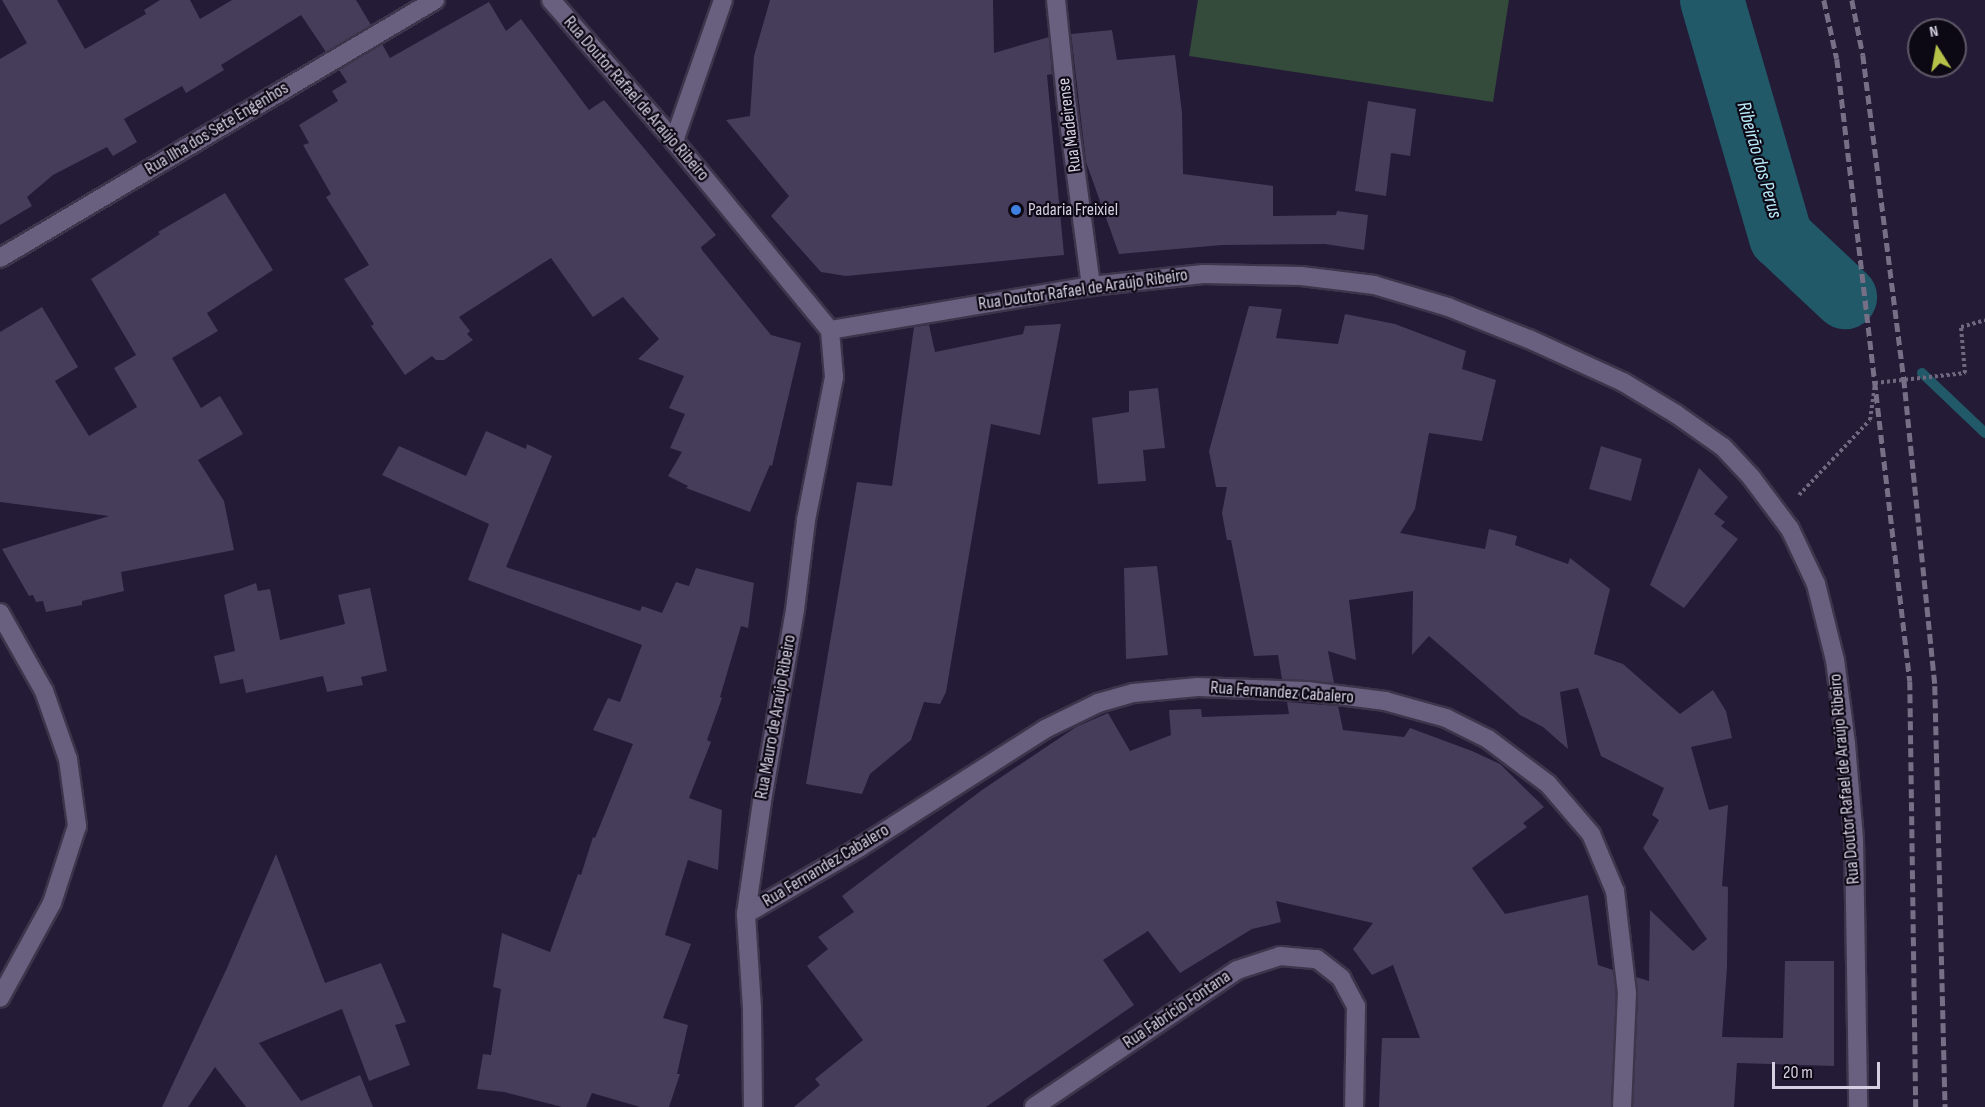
<!DOCTYPE html>
<html>
<head>
<meta charset="utf-8">
<style>
	body { margin:0 }
	#map { position:relative; width:1985px; height:1107px; overflow:hidden; background:#241b36; font-family:"Sofia Sans Condensed",sans-serif }
	div>[style] { position:absolute }
	.green>* { inset:0; background:#344a3a }
	.stream>* { height:10px; margin:-5px; padding:0 5px; transform-origin:5px; border-radius:5px; background:#215968 }
	.river>* { height:64px; margin:-32px; padding:0 32px; transform-origin:32px; border-radius:32px; background:#215968 }
	.building>* { inset:0; background:#453d5a }
	.path>* { height:4px; margin-top:-2px; transform-origin:0; background:repeating-linear-gradient(90deg,#70687f 0 3px,transparent 0 6px) }
	.roads { filter:drop-shadow(2px 0 #3d354b) drop-shadow(-2px 0 #3d354b) drop-shadow(0 2px #3d354b) drop-shadow(0 -2px #3d354b) }
	.minor>* { height:18px; margin:-9px; padding:0 9px; transform-origin:9px; border-radius:9px; background:#69607f }
	.rail>* { height:4.5px; margin-top:-2.25px; transform-origin:0; background:repeating-linear-gradient(90deg,#766f86 0 9px,transparent 0 13.5px) }
	.dots>* { width:16px; height:16px; translate:-50% -50%; box-sizing:border-box; border:3px solid #0c0814; border-radius:50% }
	span { translate:-50% -50%; white-space:nowrap; text-align:center; line-height:1.15; -webkit-text-stroke:4.5px #0c0814; paint-order:stroke }
	.street-label { font-size:18px; color:#d4cfe1 }
	.poi-label { font-size:18px; color:#d4cfe1 }
	.left { translate:0 -50%; text-align:left }
	.water-label { font-size:20px; color:#b8eafa; font-style:italic }
	.north { position:absolute; left:1907px; top:18px; width:60px; height:60px; box-sizing:border-box; background:#0c0814; border:2px solid #5c5866; border-radius:50%; rotate:349deg; font-size:16px; font-weight:700; line-height:24px; text-align:center; color:#d4cfe1 }
	.north::after { content:''; display:block; margin:auto; width:21px; height:27px; background:#b6c149; clip-path:polygon(50% 0,100% 100%,50% 72%,0 100%) }
	.scale { position:absolute; left:1772px; top:1062px; width:108px; height:27px; box-sizing:border-box; border:3px solid #d4cfe1; border-top:0; padding-left:8px; font-size:18px; line-height:21px; white-space:nowrap; color:#d4cfe1; -webkit-text-stroke:4px #0c0814; paint-order:stroke }
</style>
</head>
<body>
<div id="map">
	<div class="green">
		<i style="clip-path:polygon(1198px 0,1509px 0,1493px 102px,1189px 56px)"></i>
	</div>
	<div class="stream">
		<i style="left:1922px;top:373px;width:87px;rotate:43.6deg"></i>
	</div>
	<div class="river">
		<i style="left:1712px;top:0;width:247px;rotate:73.8deg"></i>
		<i style="left:1781px;top:237px;width:88px;rotate:43.2deg"></i>
	</div>
	<div class="building">
		<i style="clip-path:polygon(2px 0,57px 0,85px 49px,146px 14px,144px 10px,160px 0,190px 0,200px 19px,232px 0,356px 0,371px 25px,326px 52px,301px 15px,221px 65px,224px 70px,186px 93px,182px 86px,124px 119px,137px 142px,113px 156px,107px 147px,53px 175px,27px 197px,32px 206px,0 225px,0 59px,27px 43px)"></i>
		<i style="clip-path:polygon(770px 0,993px 0,994px 53px,1049px 37px,1052px 74px,1047px 75px,1064px 255px,846px 276px,821px 272px,771px 216px,789px 196px,726px 120px,750px 116px,754px 56px)"></i>
		<i style="clip-path:polygon(489px 2px,506px 31px,521px 19px,589px 110px,604px 100px,716px 235px,701px 247px,702px 250px,771px 335px,801px 343px,772px 466px,770px 465px,750px 512px,686px 488px,688px 486px,668px 476px,682px 452px,670px 448px,685px 414px,669px 408px,684px 376px,638px 359px,659px 339px,623px 297px,593px 317px,551px 258px,459px 317px,470px 331px,467px 334px,473px 340px,444px 360px,436px 360px,432px 356px,405px 375px,371px 326px,374px 324px,344px 279px,369px 265px,326px 197px,331px 194px,303px 145px,309px 143px,299px 125px,338px 101px,332px 91px,347px 82px,339px 70px,382px 44px,390px 58px)"></i>
		<i style="clip-path:polygon(1112px 30px,1117px 60px,1175px 55px,1182px 113px,1183px 174px,1273px 186px,1273px 216px,1336px 215px,1337px 211px,1368px 215px,1364px 250px,1325px 244px,1222px 245px,1119px 254px,1086px 162px,1071px 34px)"></i>
		<i style="clip-path:polygon(1368px 101px,1416px 109px,1410px 156px,1391px 153px,1386px 196px,1355px 191px)"></i>
		<i style="clip-path:polygon(225px 193px,273px 270px,207px 313px,218px 331px,172px 358px,201px 408px,220px 396px,243px 434px,198px 460px,224px 501px,234px 550px,121px 572px,124px 591px,82px 601px,82px 605px,46px 612px,43px 601px,36px 602px,33px 595px,29px 596px,2px 549px,109px 516px,0 502px,0 332px,42px 307px,78px 367px,55px 381px,89px 436px,137px 407px,114px 368px,136px 355px,91px 279px,160px 234px,158px 232px)"></i>
		<i style="clip-path:polygon(1249px 306px,1282px 309px,1276px 338px,1338px 344px,1345px 314px,1395px 324px,1466px 351px,1462px 369px,1496px 380px,1482px 441px,1429px 433px,1415px 509px,1400px 533px,1485px 549px,1489px 529px,1517px 536px,1515px 545px,1568px 564px,1570px 558px,1610px 589px,1594px 654px,1623px 664px,1680px 714px,1713px 690px,1726px 711px,1732px 738px,1691px 747px,1709px 810px,1728px 805px,1722px 886px,1728px 887px,1727px 967px,1722px 1037px,1783px 1038px,1785px 961px,1834px 961px,1834px 1066px,1737px 1063px,1734px 1107px,1633px 1107px,1638px 993px,1636px 977px,1649px 981px,1650px 910px,1693px 951px,1707px 939px,1643px 848px,1659px 820px,1652px 815px,1664px 788px,1601px 756px,1578px 688px,1560px 692px,1568px 749px,1543px 727px,1520px 715px,1429px 636px,1412px 655px,1413px 591px,1349px 600px,1356px 660px,1328px 651px,1334px 683px,1282px 679px,1278px 655px,1254px 656px,1231px 540px,1227px 540px,1222px 513px,1227px 487px,1216px 487px,1209px 451px)"></i>
		<i style="clip-path:polygon(1061px 324px,1040px 435px,991px 424px,946px 692px,940px 704px,924px 702px,911px 740px,870px 774px,862px 794px,806px 784px,857px 482px,892px 486px,914px 327px,929px 325px,935px 352px,1023px 334px,1025px 326px)"></i>
		<i style="clip-path:polygon(1158px 388px,1165px 448px,1143px 450px,1146px 481px,1098px 484px,1092px 418px,1129px 412px,1129px 391px)"></i>
		<i style="clip-path:polygon(486px 431px,526px 449px,527px 444px,552px 456px,506px 567px,640px 611px,642px 606px,662px 613px,676px 582px,689px 586px,696px 568px,754px 583px,748px 628px,741px 626px,720px 697px,722px 698px,707px 740px,711px 742px,689px 798px,722px 810px,718px 870px,688px 860px,665px 935px,691px 944px,663px 1018px,688px 1025px,677px 1074px,680px 1074px,669px 1107px,640px 1107px,592px 1093px,586px 1107px,562px 1107px,504px 1092px,477px 1089px,483px 1054px,491px 1055px,501px 989px,493px 987px,502px 933px,550px 952px,578px 874px,581px 875px,593px 837px,595px 838px,633px 744px,593px 730px,608px 698px,620px 702px,642px 645px,468px 580px,489px 524px,382px 475px,399px 446px,466px 476px)"></i>
		<i style="clip-path:polygon(1601px 446px,1642px 459px,1631px 501px,1589px 489px)"></i>
		<i style="clip-path:polygon(1699px 468px,1728px 497px,1714px 514px,1725px 522px,1721px 526px,1738px 539px,1684px 608px,1650px 585px)"></i>
		<i style="clip-path:polygon(1157px 566px,1168px 655px,1126px 659px,1124px 568px)"></i>
		<i style="clip-path:polygon(256px 583px,258px 591px,270px 589px,280px 640px,345px 624px,338px 595px,370px 588px,387px 671px,361px 677px,363px 685px,327px 692px,323px 676px,246px 693px,243px 679px,220px 684px,214px 656px,235px 651px,224px 595px)"></i>
		<i style="clip-path:polygon(1287px 702px,1338px 706px,1343px 730px,1404px 737px,1410px 728px,1472px 751px,1500px 764px,1544px 807px,1523px 823px,1527px 827px,1472px 868px,1505px 914px,1588px 895px,1598px 965px,1613px 970px,1616px 993px,1611px 1107px,1379px 1107px,1382px 1038px,1420px 1038px,1393px 965px,1372px 975px,1353px 949px,1373px 923px,1276px 901px,1281px 922px,1252px 929px,1180px 973px,1148px 931px,1103px 960px,1134px 1005px,986px 1107px,794px 1107px,820px 1085px,815px 1079px,863px 1040px,807px 966px,828px 949px,818px 937px,854px 912px,842px 896px,982px 790px,1076px 727px,1108px 713px,1130px 751px,1171px 735px,1169px 710px,1201px 709px,1202px 717px,1289px 714px)"></i>
		<i style="clip-path:polygon(276px 854px,325px 983px,381px 963px,406px 1022px,395px 1025px,410px 1065px,369px 1081px,342px 1009px,259px 1043px,301px 1101px,360px 1075px,373px 1107px,246px 1107px,215px 1067px,188px 1107px,162px 1107px,227px 968px)"></i>
	</div>
	<div class="path">
		<i style="left:1799px;top:495px;width:103px;rotate:-46.6deg"></i>
		<i style="left:1870px;top:420px;width:37px;rotate:-82deg"></i>
		<i style="left:1875px;top:383px;width:91px;rotate:-6.3deg"></i>
		<i style="left:1965px;top:373px;width:46px;rotate:-95deg"></i>
		<i style="left:1961px;top:327px;width:25px;rotate:-16deg"></i>
	</div>
	<div class="roads">
		<div class="minor">
			<i style="left:551px;top:0;width:187px;rotate:48.9deg"></i>
			<i style="left:674px;top:141px;width:245px;rotate:50.5deg"></i>
			<i style="left:1056px;top:0;width:107px;rotate:84.1deg"></i>
			<i style="left:1067px;top:106px;width:182px;rotate:82.4deg"></i>
			<i style="left:674px;top:141px;width:149px;rotate:-70.8deg"></i>
			<i style="left:0;top:258px;width:506px;rotate:-30.67deg"></i>
			<i style="left:830px;top:330px;width:265px;rotate:-9.6deg"></i>
			<i style="left:1091px;top:286px;width:113px;rotate:-6.1deg"></i>
			<i style="left:1203px;top:274px;width:98px;rotate:1.2deg"></i>
			<i style="left:1301px;top:276px;width:74px;rotate:7deg"></i>
			<i style="left:1374px;top:285px;width:77px;rotate:16.6deg"></i>
			<i style="left:1448px;top:307px;width:87px;rotate:21.6deg"></i>
			<i style="left:1529px;top:339px;width:103px;rotate:24.6deg"></i>
			<i style="left:1623px;top:382px;width:62px;rotate:31.1deg"></i>
			<i style="left:1676px;top:414px;width:57px;rotate:35.1deg"></i>
			<i style="left:1723px;top:447px;width:41px;rotate:47deg"></i>
			<i style="left:1751px;top:477px;width:65px;rotate:53.1deg"></i>
			<i style="left:1790px;top:529px;width:61px;rotate:64.7deg"></i>
			<i style="left:1816px;top:584px;width:78px;rotate:76deg"></i>
			<i style="left:1835px;top:660px;width:85px;rotate:82.5deg"></i>
			<i style="left:1846px;top:744px;width:96px;rotate:85.2deg"></i>
			<i style="left:1854px;top:840px;width:267px;rotate:89.1deg"></i>
			<i style="left:0;top:613px;width:90px;rotate:60.6deg"></i>
			<i style="left:44px;top:691px;width:72px;rotate:70.6deg"></i>
			<i style="left:68px;top:759px;width:68px;rotate:82.3deg"></i>
			<i style="left:77px;top:826px;width:81px;rotate:108deg"></i>
			<i style="left:52px;top:903px;width:108px;rotate:118.7deg"></i>
			<i style="left:746px;top:914px;width:132px;rotate:-30.4deg"></i>
			<i style="left:860px;top:847px;width:219px;rotate:-32.5deg"></i>
			<i style="left:1045px;top:729px;width:59px;rotate:-26.1deg"></i>
			<i style="left:1098px;top:703px;width:36px;rotate:-16deg"></i>
			<i style="left:1133px;top:693px;width:65px;rotate:-5.3deg"></i>
			<i style="left:1198px;top:687px;width:109px;rotate:2.1deg"></i>
			<i style="left:1307px;top:691px;width:79px;rotate:7.3deg"></i>
			<i style="left:1385px;top:701px;width:63px;rotate:15.6deg"></i>
			<i style="left:1446px;top:718px;width:47px;rotate:26.6deg"></i>
			<i style="left:1488px;top:739px;width:75px;rotate:36.9deg"></i>
			<i style="left:1548px;top:784px;width:66px;rotate:49.3deg"></i>
			<i style="left:1591px;top:834px;width:62px;rotate:67.2deg"></i>
			<i style="left:1615px;top:891px;width:103px;rotate:83.3deg"></i>
			<i style="left:1627px;top:993px;width:114px;rotate:92.5deg"></i>
			<i style="left:753px;top:1107px;width:99px;rotate:-90.6deg"></i>
			<i style="left:752px;top:1008px;width:94px;rotate:-93.7deg"></i>
			<i style="left:746px;top:914px;width:114px;rotate:-81.9deg"></i>
			<i style="left:762px;top:801px;width:194px;rotate:-80.2deg"></i>
			<i style="left:795px;top:610px;width:91px;rotate:-83deg"></i>
			<i style="left:806px;top:520px;width:146px;rotate:-78.9deg"></i>
			<i style="left:834px;top:377px;width:47px;rotate:-94.9deg"></i>
			<i style="left:1034px;top:1107px;width:245px;rotate:-34deg"></i>
			<i style="left:1237px;top:970px;width:45px;rotate:-18deg"></i>
			<i style="left:1280px;top:956px;width:37px;rotate:5deg"></i>
			<i style="left:1317px;top:959px;width:31px;rotate:38deg"></i>
			<i style="left:1341px;top:978px;width:32px;rotate:62deg"></i>
			<i style="left:1356px;top:1006px;width:101px;rotate:91.1deg"></i>
		</div>
	</div>
	<div class="rail">
		<i style="left:1824px;top:0;width:60px;rotate:77.6deg"></i>
		<i style="left:1837px;top:59px;width:626px;rotate:83.31deg"></i>
		<i style="left:1910px;top:681px;width:426px;rotate:89.2deg"></i>
		<i style="left:1852px;top:0;width:56px;rotate:78.7deg"></i>
		<i style="left:1863px;top:55px;width:327px;rotate:82.8deg"></i>
		<i style="left:1904px;top:379px;width:309px;rotate:84.2deg"></i>
		<i style="left:1935px;top:686px;width:421px;rotate:88.6deg"></i>
	</div>
	<div class="dots">
		<i style="left:1016px;top:210px;background:#3f7fe0"></i>
	</div>
	<div class="street-label">
		<span style="left:636px;top:99px;rotate:49deg">Rua Doutor Rafael de Araújo Ribeiro</span>
		<span style="left:1070px;top:125px;rotate:-97deg">Rua Madeirense</span>
		<span style="left:217px;top:129px;rotate:-31deg">Rua Ilha dos Sete Engenhos</span>
		<span style="left:1083px;top:290px;rotate:-8deg">Rua Doutor Rafael de Araújo Ribeiro</span>
		<span style="left:1282px;top:693px;rotate:4deg">Rua Fernandez Cabalero</span>
		<span style="left:776px;top:717px;rotate:-80deg">Rua Mauro de Araújo Ribeiro</span>
		<span style="left:1845px;top:779px;rotate:-95deg">Rua Doutor Rafael de Araújo Ribeiro</span>
		<span style="left:826px;top:866px;rotate:-31deg">Rua Fernandez Cabalero</span>
		<span style="left:1177px;top:1010px;rotate:-34deg">Rua Fabrício Fontana</span>
	</div>
	<div class="poi-label">
		<span class="left" style="left:1028px;top:210px">Padaria Freixiel</span>
	</div>
	<div class="water-label">
		<span style="left:1759px;top:160px;rotate:74deg">Ribeirão dos Perus</span>
	</div>
	<div class="north">N</div>
	<div class="scale">20 m</div>
</div>
</body>
</html>
